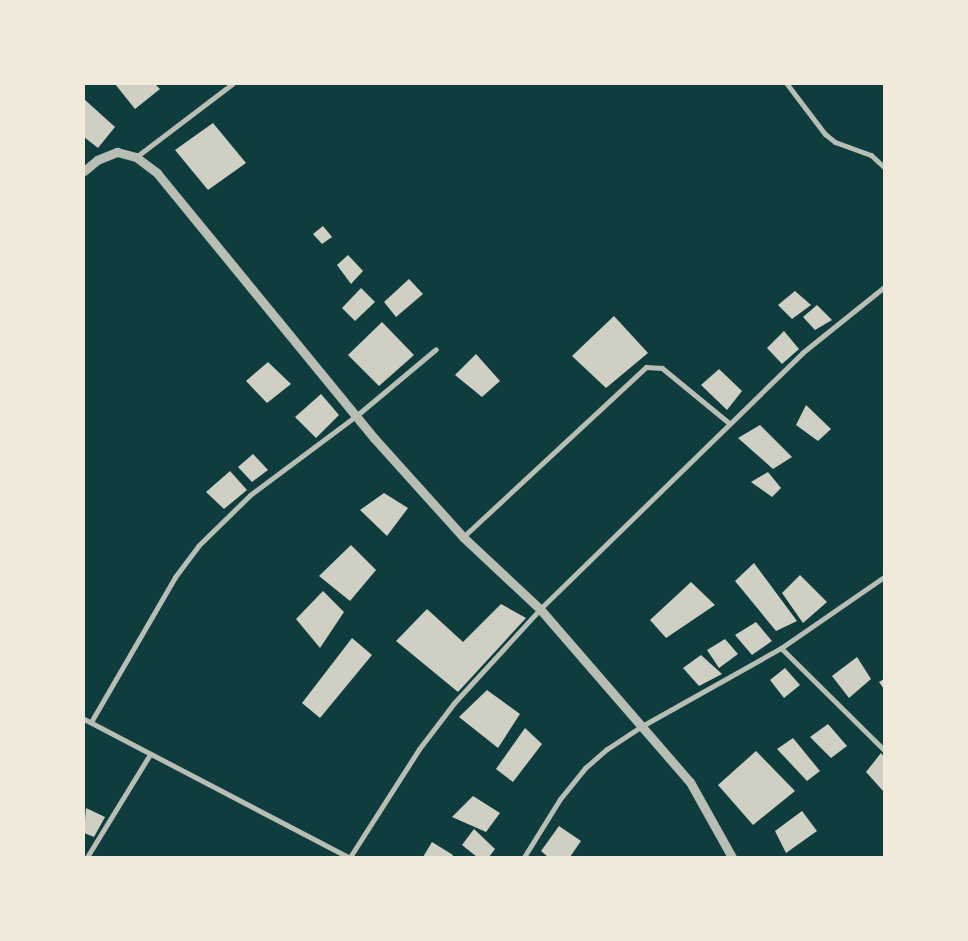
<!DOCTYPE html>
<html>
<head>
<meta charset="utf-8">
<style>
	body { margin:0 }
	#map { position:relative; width:968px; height:941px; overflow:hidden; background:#0f3d3e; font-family:"Playfair Display",serif }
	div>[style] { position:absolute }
	.building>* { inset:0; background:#cfcfc3 }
	.minor>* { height:5px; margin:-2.5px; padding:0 2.5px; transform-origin:2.5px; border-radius:2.5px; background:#b8beb3 }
	.tertiary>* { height:9px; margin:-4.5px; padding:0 4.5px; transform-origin:4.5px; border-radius:4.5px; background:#b8beb3 }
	span { translate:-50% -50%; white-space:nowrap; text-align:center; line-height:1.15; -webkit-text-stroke:4px #f1e9da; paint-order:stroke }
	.frame { position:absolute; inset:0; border:85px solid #f1e9da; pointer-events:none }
</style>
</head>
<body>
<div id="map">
	<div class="building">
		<i style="clip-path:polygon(115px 84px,155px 84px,160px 89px,135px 109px)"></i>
		<i style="clip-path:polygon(84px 99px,115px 127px,98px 148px,84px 137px)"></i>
		<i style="clip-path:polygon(213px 123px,246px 163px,208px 190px,175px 150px)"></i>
		<i style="clip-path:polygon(323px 226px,332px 237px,322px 244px,313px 234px)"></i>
		<i style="clip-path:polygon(348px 255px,363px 271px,351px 284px,337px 265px)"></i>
		<i style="clip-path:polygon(409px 279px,423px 294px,396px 317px,384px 302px)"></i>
		<i style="clip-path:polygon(361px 288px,375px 302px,355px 321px,342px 308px)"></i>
		<i style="clip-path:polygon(795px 291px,811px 305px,792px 319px,778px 305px)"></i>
		<i style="clip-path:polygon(817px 305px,832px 320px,815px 330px,803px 317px)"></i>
		<i style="clip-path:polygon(614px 316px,648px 353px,606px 388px,572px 356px)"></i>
		<i style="clip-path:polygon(382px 322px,414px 355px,379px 386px,348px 355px)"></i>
		<i style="clip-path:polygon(784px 331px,799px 349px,782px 364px,767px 348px)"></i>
		<i style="clip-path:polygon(476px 354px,500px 381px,482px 397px,455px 375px)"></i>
		<i style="clip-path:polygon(268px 362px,291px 384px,267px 403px,246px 381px)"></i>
		<i style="clip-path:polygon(719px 369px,742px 391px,727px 410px,701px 385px)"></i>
		<i style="clip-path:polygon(321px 394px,339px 415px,316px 438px,295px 417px)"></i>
		<i style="clip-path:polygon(806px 405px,831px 429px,818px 441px,796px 425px)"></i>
		<i style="clip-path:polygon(760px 425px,792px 457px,773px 469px,738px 438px)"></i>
		<i style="clip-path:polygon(253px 454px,268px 470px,252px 482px,238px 467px)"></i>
		<i style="clip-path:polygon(230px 471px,247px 490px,224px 509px,206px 492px)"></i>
		<i style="clip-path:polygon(768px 472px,781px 488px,772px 497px,751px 482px)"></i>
		<i style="clip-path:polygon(384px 493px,408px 508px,387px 536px,360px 510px)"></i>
		<i style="clip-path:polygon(351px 545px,376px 570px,350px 601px,319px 576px)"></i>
		<i style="clip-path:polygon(754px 563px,797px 621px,776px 631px,735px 581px)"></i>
		<i style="clip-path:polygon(800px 575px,827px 602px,803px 623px,782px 593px)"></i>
		<i style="clip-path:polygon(691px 582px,715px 605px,666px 638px,650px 620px)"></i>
		<i style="clip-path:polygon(323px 591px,344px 612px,320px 648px,296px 619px)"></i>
		<i style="clip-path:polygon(501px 604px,526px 618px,458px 692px,396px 641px,427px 609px,463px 642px)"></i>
		<i style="clip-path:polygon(756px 622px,772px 641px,752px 655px,735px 635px)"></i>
		<i style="clip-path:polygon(352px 638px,372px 655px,320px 718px,302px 703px)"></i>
		<i style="clip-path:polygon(725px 639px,738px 654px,719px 668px,707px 650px)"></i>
		<i style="clip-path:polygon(701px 655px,722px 674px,699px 686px,683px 668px)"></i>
		<i style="clip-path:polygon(857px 657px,871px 679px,849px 698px,832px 676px)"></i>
		<i style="clip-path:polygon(785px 668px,800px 685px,784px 698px,770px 680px)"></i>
		<i style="clip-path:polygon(884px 679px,884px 689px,879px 682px)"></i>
		<i style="clip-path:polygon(487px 690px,520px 714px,498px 748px,459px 717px)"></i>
		<i style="clip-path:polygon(828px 724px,847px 746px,831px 758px,810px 737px)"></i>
		<i style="clip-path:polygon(525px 728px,542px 744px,513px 782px,496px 769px)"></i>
		<i style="clip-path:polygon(793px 738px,820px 771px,807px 781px,777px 749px)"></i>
		<i style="clip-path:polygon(756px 751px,795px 791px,753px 825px,718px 785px)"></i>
		<i style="clip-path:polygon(881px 753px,884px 757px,884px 792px,866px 772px)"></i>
		<i style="clip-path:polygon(473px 796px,500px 813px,486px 832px,452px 817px)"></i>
		<i style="clip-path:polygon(86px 808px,105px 817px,94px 837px,84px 833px)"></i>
		<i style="clip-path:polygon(802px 811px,817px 831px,786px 853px,775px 831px)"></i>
		<i style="clip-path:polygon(559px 826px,581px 841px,570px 857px,548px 857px,541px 851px)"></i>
		<i style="clip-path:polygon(474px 829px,495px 849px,489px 857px,477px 857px,462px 845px)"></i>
		<i style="clip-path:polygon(432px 842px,453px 855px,452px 857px,423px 857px)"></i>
	</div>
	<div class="minor">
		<i style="left:787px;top:84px;width:63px;rotate:52.8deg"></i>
		<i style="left:825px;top:134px;width:13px;rotate:39deg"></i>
		<i style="left:835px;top:142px;width:38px;rotate:20deg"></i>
		<i style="left:871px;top:155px;width:18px;rotate:43deg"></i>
		<i style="left:136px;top:157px;width:121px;rotate:-37.2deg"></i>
		<i style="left:463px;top:537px;width:250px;rotate:-42.9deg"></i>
		<i style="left:646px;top:367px;width:16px;rotate:4deg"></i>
		<i style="left:662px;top:368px;width:87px;rotate:39.4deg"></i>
		<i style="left:781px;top:648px;width:145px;rotate:44.7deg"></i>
		<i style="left:84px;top:719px;width:298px;rotate:27.6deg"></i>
		<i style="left:91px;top:722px;width:168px;rotate:-59.9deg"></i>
		<i style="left:175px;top:577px;width:39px;rotate:-53deg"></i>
		<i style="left:198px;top:546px;width:73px;rotate:-44.4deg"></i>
		<i style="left:250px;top:495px;width:132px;rotate:-36.7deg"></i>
		<i style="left:356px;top:416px;width:104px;rotate:-39.9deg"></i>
		<i style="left:87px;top:857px;width:121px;rotate:-58.5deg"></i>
		<i style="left:350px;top:857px;width:128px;rotate:-57.4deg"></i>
		<i style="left:419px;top:749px;width:58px;rotate:-52.7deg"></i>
		<i style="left:454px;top:703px;width:127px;rotate:-47.5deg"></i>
		<i style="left:540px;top:609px;width:366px;rotate:-44.3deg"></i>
		<i style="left:802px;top:353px;width:105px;rotate:-38.8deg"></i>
		<i style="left:524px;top:857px;width:68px;rotate:-58.2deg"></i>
		<i style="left:560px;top:799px;width:40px;rotate:-51deg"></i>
		<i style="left:585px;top:768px;width:29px;rotate:-41deg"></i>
		<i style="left:607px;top:749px;width:42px;rotate:-33.3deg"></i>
		<i style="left:642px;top:726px;width:159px;rotate:-29.3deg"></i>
		<i style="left:781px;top:648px;width:125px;rotate:-34.6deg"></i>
	</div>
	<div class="tertiary">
		<i style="left:84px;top:171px;width:17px;rotate:-40deg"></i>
		<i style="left:97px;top:160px;width:22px;rotate:-22deg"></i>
		<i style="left:117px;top:152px;width:20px;rotate:15deg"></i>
		<i style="left:136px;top:157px;width:26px;rotate:37deg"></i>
		<i style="left:157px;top:173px;width:343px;rotate:50.7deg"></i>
		<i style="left:374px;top:438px;width:133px;rotate:48deg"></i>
		<i style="left:463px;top:537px;width:105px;rotate:43.1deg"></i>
		<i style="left:540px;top:609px;width:229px;rotate:49.1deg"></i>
		<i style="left:690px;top:782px;width:86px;rotate:60.8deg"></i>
	</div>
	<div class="frame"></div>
</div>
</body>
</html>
